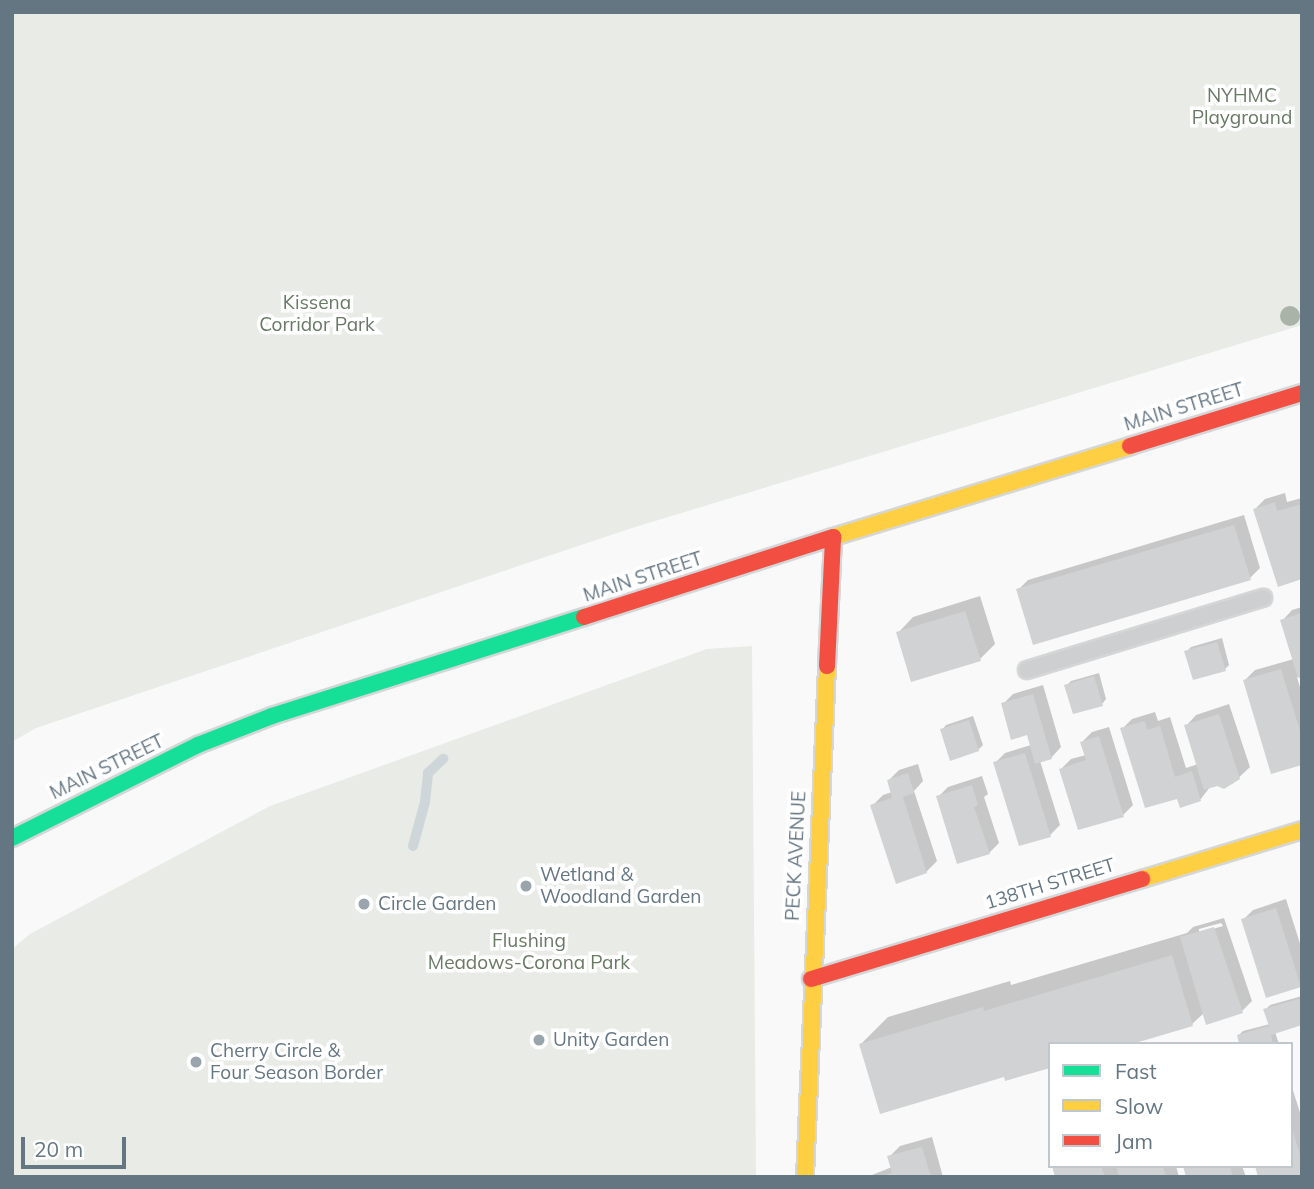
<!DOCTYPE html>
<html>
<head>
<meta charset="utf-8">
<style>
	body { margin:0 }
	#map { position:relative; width:1314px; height:1189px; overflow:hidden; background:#f9f9f9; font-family:Mulish,sans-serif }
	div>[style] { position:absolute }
	.green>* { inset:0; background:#e8ebe6 }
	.shadow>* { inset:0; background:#0003 }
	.stream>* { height:10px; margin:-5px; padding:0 5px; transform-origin:5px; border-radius:5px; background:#ced6d9 }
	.building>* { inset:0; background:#d0d2d3 }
	.roads { filter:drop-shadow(2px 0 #d5d6d7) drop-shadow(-2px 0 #d5d6d7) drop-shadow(0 2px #d5d6d7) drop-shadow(0 -2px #d5d6d7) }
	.lane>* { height:16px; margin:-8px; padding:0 8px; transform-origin:8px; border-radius:8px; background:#cecfd0 }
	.fast>* { height:16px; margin:-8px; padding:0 8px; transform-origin:8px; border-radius:8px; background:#16e098 }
	.slow>* { height:16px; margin:-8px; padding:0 8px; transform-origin:8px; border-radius:8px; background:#ffcf43 }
	.jam>* { height:16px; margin:-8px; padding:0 8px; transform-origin:8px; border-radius:8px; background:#f24e42 }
	.trees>* { width:20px; height:20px; margin:-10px; border-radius:50%; background:#a9b3a7 }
	.dots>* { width:19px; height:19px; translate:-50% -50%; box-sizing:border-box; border:4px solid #fff; border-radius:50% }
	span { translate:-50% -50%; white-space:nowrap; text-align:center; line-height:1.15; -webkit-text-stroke:7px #fff; paint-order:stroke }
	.park-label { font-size:19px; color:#687a64 }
	.street-label { font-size:19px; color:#657683 }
	.poi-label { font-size:19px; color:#657683 }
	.left { translate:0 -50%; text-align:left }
	.frame { position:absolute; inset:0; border:14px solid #657683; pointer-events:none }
	.legend { position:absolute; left:1048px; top:1042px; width:245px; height:126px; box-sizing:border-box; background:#fff; border:2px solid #c1c8cd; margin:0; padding:9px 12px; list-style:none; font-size:21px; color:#657683 }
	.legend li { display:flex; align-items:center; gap:14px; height:35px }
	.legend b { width:35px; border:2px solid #c1c8cd }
	.scale { position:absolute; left:21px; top:1137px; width:105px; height:32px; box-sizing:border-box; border:4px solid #657683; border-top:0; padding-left:9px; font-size:21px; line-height:24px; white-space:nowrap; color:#657683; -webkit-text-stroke:5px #fff; paint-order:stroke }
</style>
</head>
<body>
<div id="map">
	<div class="green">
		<i style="clip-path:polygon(12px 12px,1302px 12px,1302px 325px,632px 528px,36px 728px,12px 742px)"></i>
		<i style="clip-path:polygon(752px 646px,756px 1177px,12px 1177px,12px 949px,30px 934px,270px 806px,707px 649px)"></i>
	</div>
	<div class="shadow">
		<i style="clip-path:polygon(1285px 493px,1287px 502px,1302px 498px,1302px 578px,1255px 509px,1265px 499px)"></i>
		<i style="clip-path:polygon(1244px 515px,1260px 568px,1250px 578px,1018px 590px,1028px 580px)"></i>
		<i style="clip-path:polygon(980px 596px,995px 644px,980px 659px,898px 633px,913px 617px)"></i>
		<i style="clip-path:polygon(1302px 607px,1302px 675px,1297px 677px,1302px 694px,1302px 763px,1245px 680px,1255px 670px,1294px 659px,1282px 621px,1292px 610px)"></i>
		<i style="clip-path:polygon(1222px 638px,1229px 665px,1225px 669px,1186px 652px,1191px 647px)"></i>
		<i style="clip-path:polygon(1099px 673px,1106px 699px,1102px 704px,1066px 686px,1071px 681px)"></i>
		<i style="clip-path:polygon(1043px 685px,1061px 747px,1051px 758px,1040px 761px,1060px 825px,1050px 835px,995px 763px,1005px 753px,1031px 745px,1028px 733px,1003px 704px,1013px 694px)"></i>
		<i style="clip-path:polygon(1229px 704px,1250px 767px,1232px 784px,1210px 787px,1200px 800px,1178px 796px,1122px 729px,1132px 719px,1155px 712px,1158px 721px,1170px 717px,1186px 768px,1198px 764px,1186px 726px,1196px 715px)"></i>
		<i style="clip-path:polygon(973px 716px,983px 745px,978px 750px,942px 730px,946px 725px)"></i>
		<i style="clip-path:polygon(1109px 727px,1133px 805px,1123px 815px,1061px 769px,1071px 759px,1086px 755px,1082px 742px,1092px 732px)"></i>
		<i style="clip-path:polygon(918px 764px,923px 781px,914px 791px,937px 861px,926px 872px,872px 806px,883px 795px,892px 792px,889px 780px,899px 770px)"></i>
		<i style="clip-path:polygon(982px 776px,988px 794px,984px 797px,999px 843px,989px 853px,938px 797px,948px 787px)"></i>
		<i style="clip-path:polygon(1286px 899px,1302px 950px,1300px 986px,1243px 920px,1253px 910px)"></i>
		<i style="clip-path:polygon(evenodd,1224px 918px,1252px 1001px,1242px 1011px,1204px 1013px,1192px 1024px,1050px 1044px,1005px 1075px,861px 1044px,888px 1017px,1010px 981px,1011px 985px,1187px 933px,1193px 927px,1224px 918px,1221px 923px,1223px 926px,1199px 933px,1199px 929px,1221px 923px)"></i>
		<i style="clip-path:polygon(1302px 996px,1302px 1023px,1275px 1032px,1279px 1044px,1241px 1044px,1239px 1035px,1243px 1031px,1270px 1024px,1265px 1010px,1270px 1005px)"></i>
		<i style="clip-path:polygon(1291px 1084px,1302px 1119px,1302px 1177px,1291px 1166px)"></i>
		<i style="clip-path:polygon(932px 1137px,943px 1177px,867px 1177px,892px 1167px,889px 1157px,900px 1146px)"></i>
		<i style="clip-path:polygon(1054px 1166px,1176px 1166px,1179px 1177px,1057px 1177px)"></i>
		<i style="clip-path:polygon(1185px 1166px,1242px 1166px,1246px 1177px,1188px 1177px)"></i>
	</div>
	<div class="stream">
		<i style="left:413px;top:846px;width:46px;rotate:-74.7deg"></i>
		<i style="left:425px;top:802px;width:29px;rotate:-84deg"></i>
		<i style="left:428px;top:773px;width:21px;rotate:-43deg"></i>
	</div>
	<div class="building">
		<i style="clip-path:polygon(1275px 502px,1277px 511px,1302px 504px,1302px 579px,1278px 587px,1253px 509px)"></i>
		<i style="clip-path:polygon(1234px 525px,1251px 580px,1033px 645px,1016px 589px)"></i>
		<i style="clip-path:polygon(965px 611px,981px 661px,911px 682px,896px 632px)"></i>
		<i style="clip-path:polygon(1302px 613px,1302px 677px,1298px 678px,1280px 620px)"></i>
		<i style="clip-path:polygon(1217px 642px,1226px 671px,1193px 680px,1184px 651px)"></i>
		<i style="clip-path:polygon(1281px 669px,1302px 737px,1302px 765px,1271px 774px,1243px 680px)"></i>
		<i style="clip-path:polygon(1094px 676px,1103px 706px,1073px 714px,1064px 685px)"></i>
		<i style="clip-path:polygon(1033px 694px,1052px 759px,1035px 764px,1027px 735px,1011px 740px,1001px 703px)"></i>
		<i style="clip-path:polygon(1219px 714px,1240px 779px,1224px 789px,1217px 786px,1204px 790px,1184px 725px)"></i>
		<i style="clip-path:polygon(969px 720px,979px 751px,950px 761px,940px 729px)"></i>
		<i style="clip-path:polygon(1145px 721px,1147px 730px,1160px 726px,1175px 777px,1192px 771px,1201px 801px,1180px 808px,1177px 799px,1145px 808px,1120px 728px)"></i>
		<i style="clip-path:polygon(1099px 736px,1124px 817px,1078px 830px,1059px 769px,1086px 760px,1080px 742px)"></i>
		<i style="clip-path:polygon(1025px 753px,1051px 837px,1019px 846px,993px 762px)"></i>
		<i style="clip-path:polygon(908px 773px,914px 793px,903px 797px,927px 873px,896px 884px,870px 805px,892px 798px,887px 780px)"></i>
		<i style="clip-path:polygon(972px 785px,978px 805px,974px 807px,990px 854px,957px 864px,936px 796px)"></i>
		<i style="clip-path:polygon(1276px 908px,1301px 987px,1266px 998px,1241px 919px)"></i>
		<i style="clip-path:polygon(1214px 927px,1243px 1013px,1206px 1025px,1180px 937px)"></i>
		<i style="clip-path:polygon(1172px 955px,1193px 1026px,1132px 1044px,1050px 1044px,1050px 1068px,1005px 1081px,1004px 1077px,880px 1114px,859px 1044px,983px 1007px,984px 1011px)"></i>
		<i style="clip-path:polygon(1302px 998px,1302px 1025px,1271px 1035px,1273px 1044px,1239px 1044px,1237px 1035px,1269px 1026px,1263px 1009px)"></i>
		<i style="clip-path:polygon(1292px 1129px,1302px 1161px,1302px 1177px,1258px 1177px,1255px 1166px,1291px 1166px)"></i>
		<i style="clip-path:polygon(922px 1147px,931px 1177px,879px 1177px,892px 1173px,887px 1156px)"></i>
		<i style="clip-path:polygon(1052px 1166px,1101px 1166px,1105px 1177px,1055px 1177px)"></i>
		<i style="clip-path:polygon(1116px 1166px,1163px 1166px,1166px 1177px,1119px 1177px)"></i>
		<i style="clip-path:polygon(1183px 1166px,1230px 1166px,1233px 1177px,1186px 1177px)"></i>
	</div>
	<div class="roads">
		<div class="lane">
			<i style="left:1027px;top:670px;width:247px;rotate:-17deg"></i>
		</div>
		<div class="fast">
			<i style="left:12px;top:838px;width:208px;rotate:-26.6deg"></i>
			<i style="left:198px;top:745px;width:79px;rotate:-21.4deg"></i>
			<i style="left:272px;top:716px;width:327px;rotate:-17.6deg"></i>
		</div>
		<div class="slow">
			<i style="left:833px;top:537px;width:311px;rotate:-17deg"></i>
			<i style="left:1142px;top:879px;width:167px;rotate:-17deg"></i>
			<i style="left:805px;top:1177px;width:511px;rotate:-87.53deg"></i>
		</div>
		<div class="jam">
			<i style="left:1130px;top:446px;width:180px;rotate:-17.1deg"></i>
			<i style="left:584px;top:617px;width:262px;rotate:-17.8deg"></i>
			<i style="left:827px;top:666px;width:129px;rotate:-87.3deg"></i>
			<i style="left:811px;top:979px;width:346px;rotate:-16.8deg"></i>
		</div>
	</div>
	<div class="trees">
		<i style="left:1290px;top:316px"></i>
	</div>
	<div class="dots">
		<i style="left:526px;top:886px;background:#99a4ac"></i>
		<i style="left:364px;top:904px;background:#99a4ac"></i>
		<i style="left:539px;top:1040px;background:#99a4ac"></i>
		<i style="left:196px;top:1062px;background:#99a4ac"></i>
	</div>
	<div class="park-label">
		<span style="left:1242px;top:107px">NYHMC<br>Playground</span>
		<span style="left:317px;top:314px">Kissena<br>Corridor Park</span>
		<span style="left:529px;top:952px">Flushing<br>Meadows-Corona Park</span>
	</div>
	<div class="street-label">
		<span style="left:1184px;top:407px;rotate:-17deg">MAIN STREET</span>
		<span style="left:643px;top:577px;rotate:-18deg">MAIN STREET</span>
		<span style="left:107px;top:767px;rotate:-26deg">MAIN STREET</span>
		<span style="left:796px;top:856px;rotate:-87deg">PECK AVENUE</span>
		<span style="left:1050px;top:884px;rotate:-17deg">138TH STREET</span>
	</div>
	<div class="poi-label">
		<span class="left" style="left:540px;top:886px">Wetland &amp;<br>Woodland Garden</span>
		<span class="left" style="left:378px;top:904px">Circle Garden</span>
		<span class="left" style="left:553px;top:1040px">Unity Garden</span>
		<span class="left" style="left:210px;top:1062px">Cherry Circle &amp;<br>Four Season Border</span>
	</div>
	<div class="frame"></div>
	<ul class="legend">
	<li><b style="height:9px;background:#16e098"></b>Fast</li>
	<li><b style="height:9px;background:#ffcf43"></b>Slow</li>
	<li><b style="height:9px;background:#f24e42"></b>Jam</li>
	</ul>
	<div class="scale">20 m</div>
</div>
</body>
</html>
